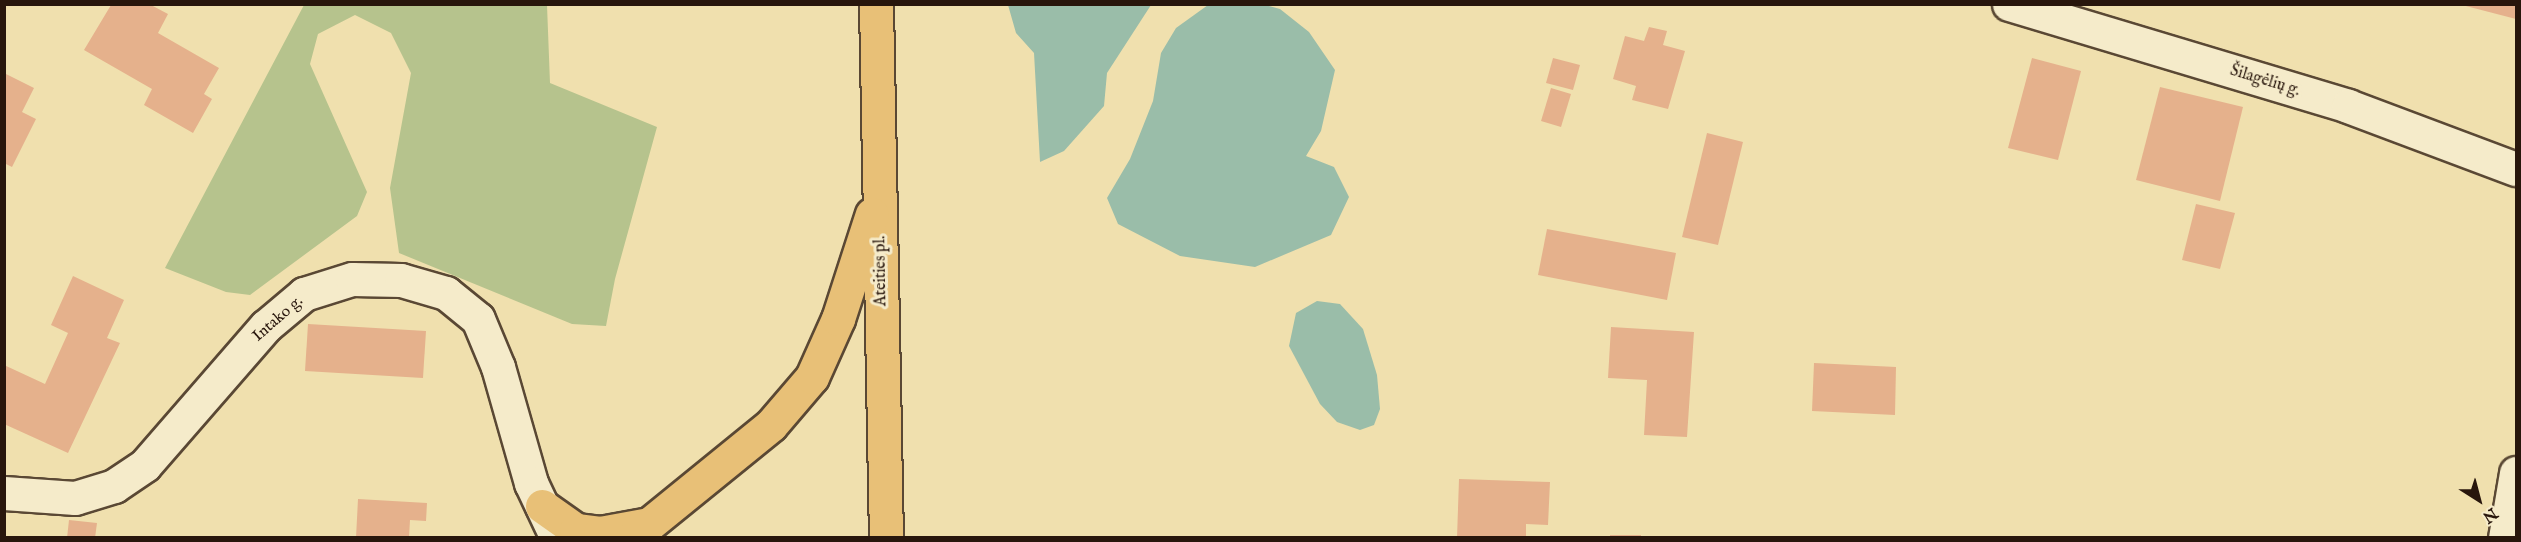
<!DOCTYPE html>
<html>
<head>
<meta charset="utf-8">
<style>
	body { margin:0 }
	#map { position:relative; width:2521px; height:542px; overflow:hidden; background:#f0e0ae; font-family:"IM FELL English",serif }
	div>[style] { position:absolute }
	.green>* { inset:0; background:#b6c38d }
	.water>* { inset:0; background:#9abda9 }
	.building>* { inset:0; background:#e5b18c }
	.roads { filter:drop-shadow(2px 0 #5a4834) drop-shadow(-2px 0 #5a4834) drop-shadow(0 2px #5a4834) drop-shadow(0 -2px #5a4834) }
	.minor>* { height:33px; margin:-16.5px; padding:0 16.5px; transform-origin:16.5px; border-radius:16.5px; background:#f5ebca }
	.highway>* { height:33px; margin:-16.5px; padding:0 16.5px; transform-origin:16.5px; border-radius:16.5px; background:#e8c077 }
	span { translate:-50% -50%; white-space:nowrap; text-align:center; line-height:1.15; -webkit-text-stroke:6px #f5ebca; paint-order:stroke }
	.street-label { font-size:16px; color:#28160c }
	.frame { position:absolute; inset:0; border:6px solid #28160c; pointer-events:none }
	.north { position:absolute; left:2449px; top:470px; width:60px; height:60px; -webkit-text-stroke:4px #f5ebca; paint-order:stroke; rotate:144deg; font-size:16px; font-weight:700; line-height:24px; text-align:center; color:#28160c }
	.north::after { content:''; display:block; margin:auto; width:21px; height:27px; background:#28160c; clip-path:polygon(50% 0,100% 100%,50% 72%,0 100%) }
</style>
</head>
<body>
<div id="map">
	<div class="green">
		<i style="clip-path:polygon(304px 5px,547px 5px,550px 83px,657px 127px,615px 279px,606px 326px,572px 324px,399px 253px,390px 188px,411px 73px,391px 33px,355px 15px,318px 34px,310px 64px,367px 192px,357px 216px,250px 295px,226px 292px,165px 268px)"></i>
	</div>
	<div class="water">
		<i style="clip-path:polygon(1008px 5px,1151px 5px,1107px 73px,1104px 106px,1064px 151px,1040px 162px,1034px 53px,1016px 33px)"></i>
		<i style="clip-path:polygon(1208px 5px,1265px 5px,1280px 9px,1309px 32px,1335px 70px,1321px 131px,1306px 156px,1334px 167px,1349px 197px,1331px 235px,1255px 267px,1180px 256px,1118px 224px,1107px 198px,1130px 159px,1153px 101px,1161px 53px,1176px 28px)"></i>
		<i style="clip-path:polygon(1317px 301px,1340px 304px,1363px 329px,1377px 375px,1380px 409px,1374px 425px,1360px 430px,1337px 422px,1320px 404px,1289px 346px,1296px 313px)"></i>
	</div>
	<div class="building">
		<i style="clip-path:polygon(2516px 4px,2516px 19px,2462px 5px,2463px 4px)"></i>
		<i style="clip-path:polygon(111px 5px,151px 5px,168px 14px,158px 33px,219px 68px,204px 94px,212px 99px,193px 133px,144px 105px,152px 89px,84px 50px)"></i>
		<i style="clip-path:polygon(1649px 27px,1667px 31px,1663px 45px,1685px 51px,1668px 109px,1632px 100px,1636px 86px,1613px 79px,1625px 36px,1644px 41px)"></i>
		<i style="clip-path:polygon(1553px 58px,1580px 65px,1573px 90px,1546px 83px)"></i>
		<i style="clip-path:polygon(2032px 58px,2081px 71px,2058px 160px,2008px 148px)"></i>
		<i style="clip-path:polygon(4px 73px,34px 88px,22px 112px,36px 119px,12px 167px,4px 163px)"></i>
		<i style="clip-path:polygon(2160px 87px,2243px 107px,2220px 201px,2136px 180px)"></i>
		<i style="clip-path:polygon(1551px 88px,1571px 94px,1561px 127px,1541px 121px)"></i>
		<i style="clip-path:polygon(1707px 133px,1743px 142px,1718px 245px,1682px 237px)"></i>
		<i style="clip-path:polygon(2196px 204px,2235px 213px,2220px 269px,2182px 260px)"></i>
		<i style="clip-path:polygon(1547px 229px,1676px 253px,1667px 300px,1538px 275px)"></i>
		<i style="clip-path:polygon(73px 276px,124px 300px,107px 338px,120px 343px,68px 453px,4px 424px,4px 365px,45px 384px,68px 333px,51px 325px)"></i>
		<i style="clip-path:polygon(308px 324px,426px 331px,423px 378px,305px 371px)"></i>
		<i style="clip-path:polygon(1611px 327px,1694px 332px,1687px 437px,1644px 435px,1647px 380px,1608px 378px)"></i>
		<i style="clip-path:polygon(1814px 363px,1896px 367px,1895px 415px,1812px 411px)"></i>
		<i style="clip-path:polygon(1459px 479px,1550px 482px,1548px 525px,1526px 524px,1526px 538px,1457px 538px)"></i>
		<i style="clip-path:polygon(358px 499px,427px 503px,426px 521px,410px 520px,409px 538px,356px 538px)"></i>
		<i style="clip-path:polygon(69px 520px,97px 523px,95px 538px,67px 538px)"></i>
		<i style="clip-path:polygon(1610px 535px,1641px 535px,1641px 538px,1610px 538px)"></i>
	</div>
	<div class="roads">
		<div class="minor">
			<i style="left:2009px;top:4px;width:354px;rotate:16.7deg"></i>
			<i style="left:2348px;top:106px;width:179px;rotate:20.6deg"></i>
			<i style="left:4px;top:493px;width:71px;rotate:4deg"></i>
			<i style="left:75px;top:498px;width:41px;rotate:-17.1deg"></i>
			<i style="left:114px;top:486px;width:37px;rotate:-34deg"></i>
			<i style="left:145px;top:465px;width:184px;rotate:-49deg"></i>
			<i style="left:266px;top:326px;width:50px;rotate:-40.1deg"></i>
			<i style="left:304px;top:294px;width:50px;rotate:-17.4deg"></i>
			<i style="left:352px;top:279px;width:49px;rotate:1.2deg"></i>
			<i style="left:401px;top:280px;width:47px;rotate:16.1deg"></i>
			<i style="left:446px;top:293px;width:41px;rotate:39.1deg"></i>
			<i style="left:478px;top:319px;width:52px;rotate:67.4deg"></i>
			<i style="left:498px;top:367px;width:121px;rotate:74.1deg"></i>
			<i style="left:531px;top:483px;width:61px;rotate:64.7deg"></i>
			<i style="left:2505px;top:538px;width:66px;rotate:-80.4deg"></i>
		</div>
		<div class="highway">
			<i style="left:876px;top:4px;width:534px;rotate:88.93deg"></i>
			<i style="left:542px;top:506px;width:42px;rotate:35.2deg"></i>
			<i style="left:576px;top:530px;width:24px;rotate:7deg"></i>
			<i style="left:600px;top:533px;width:50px;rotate:-10.4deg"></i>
			<i style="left:632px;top:538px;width:179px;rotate:-39.1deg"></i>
			<i style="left:771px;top:425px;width:63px;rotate:-49.5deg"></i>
			<i style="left:812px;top:377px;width:64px;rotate:-65.9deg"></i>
			<i style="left:838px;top:319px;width:110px;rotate:-72.1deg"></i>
		</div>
	</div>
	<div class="street-label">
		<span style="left:2265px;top:81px;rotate:17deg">Šilagėlių g.</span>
		<span style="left:881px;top:271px;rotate:-91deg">Ateities pl.</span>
		<span style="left:278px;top:319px;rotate:-41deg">Intako g.</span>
	</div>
	<div class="frame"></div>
	<div class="north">N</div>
</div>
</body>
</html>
